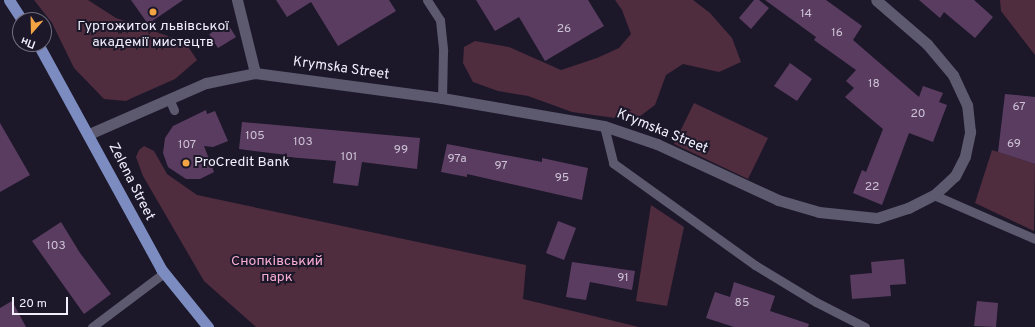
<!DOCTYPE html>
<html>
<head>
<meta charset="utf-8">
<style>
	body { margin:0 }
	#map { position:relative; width:1035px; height:327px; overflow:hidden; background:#1c182a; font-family:Overpass,sans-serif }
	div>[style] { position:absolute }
	.green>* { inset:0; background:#4f2c3e }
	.building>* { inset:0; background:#5b3c61 }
	.service>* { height:9px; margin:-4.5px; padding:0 4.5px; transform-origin:4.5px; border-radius:4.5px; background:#5d596e }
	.minor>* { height:11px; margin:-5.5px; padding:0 5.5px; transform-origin:5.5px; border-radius:5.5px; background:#5d596e }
	.primary>* { height:11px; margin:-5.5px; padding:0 5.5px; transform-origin:5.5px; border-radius:5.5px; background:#7c8cc1 }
	.dots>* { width:11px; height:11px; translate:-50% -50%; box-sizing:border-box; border:2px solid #1c182a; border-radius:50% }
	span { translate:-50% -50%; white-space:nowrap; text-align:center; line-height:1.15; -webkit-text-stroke:4px #1c182a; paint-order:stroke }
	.number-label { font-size:12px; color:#ccc2d5 }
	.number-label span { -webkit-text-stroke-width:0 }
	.poi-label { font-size:14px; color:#f1effc }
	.left { translate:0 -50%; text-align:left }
	.street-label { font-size:14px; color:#f1effc }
	.park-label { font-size:14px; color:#f7acd2 }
	.north { position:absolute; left:12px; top:12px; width:40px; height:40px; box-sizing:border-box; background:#1c182a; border:1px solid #716e7e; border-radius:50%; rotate:200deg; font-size:11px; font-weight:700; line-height:16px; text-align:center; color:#f1effc }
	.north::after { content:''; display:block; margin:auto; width:14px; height:18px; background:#f4a443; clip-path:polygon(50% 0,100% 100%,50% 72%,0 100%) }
	.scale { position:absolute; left:12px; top:297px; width:56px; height:18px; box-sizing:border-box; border:2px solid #f1effc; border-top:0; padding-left:5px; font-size:12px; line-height:14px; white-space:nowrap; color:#f1effc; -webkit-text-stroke:3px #1c182a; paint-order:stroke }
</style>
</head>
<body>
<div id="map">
	<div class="green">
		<i style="clip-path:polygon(34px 0,88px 0,116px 18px,185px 42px,197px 60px,175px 79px,132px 98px,126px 101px,104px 99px,74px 68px,52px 23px)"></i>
		<i style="clip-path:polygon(615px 0,693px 0,710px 13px,732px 38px,741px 62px,719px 72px,683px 64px,666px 75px,655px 105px,639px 117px,615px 118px,572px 112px,528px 96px,498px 91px,473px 82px,463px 63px,464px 47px,475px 41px,509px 47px,561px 70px,597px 58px,619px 48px,631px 34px,622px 10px)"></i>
		<i style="clip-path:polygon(1000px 0,1035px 0,1035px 55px,1001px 11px)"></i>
		<i style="clip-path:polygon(694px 103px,768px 138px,748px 179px,674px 144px)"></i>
		<i style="clip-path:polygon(144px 146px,154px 151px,167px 174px,197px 195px,526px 265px,523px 299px,639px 327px,256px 327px,204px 281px,143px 176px,136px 157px,139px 150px)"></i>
		<i style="clip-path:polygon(992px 150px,1035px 164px,1034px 231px,975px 203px)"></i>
		<i style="clip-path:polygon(651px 205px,684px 227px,667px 306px,636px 301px)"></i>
	</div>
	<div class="building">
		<i style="clip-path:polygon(131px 0,183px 0,148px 24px)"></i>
		<i style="clip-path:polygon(276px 0,389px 0,396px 11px,338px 46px,311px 2px,287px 17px)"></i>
		<i style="clip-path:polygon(476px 0,588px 0,604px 26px,545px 61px,519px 17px,495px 31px)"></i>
		<i style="clip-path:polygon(754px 0,759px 0,769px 8px,751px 29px,739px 18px)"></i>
		<i style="clip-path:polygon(765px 0,826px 0,862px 26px,853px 40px,919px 97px,923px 86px,943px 93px,939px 102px,947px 105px,933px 142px,909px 133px,882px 205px,853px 193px,862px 170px,866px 172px,883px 129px,845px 97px,854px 88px,846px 81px,856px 70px,814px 40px,816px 37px)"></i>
		<i style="clip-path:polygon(919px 0,974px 0,993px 17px,975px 38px,944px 12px,940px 18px)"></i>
		<i style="clip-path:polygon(227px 23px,236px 37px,218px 48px,209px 34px)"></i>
		<i style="clip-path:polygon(790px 63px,812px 79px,797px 101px,774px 86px)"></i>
		<i style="clip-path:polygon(1005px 94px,1035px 97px,1035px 164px,998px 152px)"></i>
		<i style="clip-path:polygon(206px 110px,207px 114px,215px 111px,228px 141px,213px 147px,204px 146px,214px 172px,200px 179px,186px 179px,168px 167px,163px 153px,165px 138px,173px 126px)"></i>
		<i style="clip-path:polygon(242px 122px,420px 138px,417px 169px,362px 162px,358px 186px,333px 183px,336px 161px,287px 157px,287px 155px,239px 149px)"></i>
		<i style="clip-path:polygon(0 123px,30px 175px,0 192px)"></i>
		<i style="clip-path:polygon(447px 144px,542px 162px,542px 158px,588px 168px,582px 200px,467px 174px,467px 177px,441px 172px)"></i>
		<i style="clip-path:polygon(558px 221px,576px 228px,564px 260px,546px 253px)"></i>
		<i style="clip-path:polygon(61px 222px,80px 253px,111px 294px,84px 314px,32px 241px)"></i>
		<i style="clip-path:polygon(904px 259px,906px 284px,890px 285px,891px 296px,852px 299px,850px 275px,872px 273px,871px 262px)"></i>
		<i style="clip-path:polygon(572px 262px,635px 271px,632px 290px,590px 282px,586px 300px,566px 297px)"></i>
		<i style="clip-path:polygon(734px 282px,775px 296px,770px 311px,809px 324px,808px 327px,734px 327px,706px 318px,715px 292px,730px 297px)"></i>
		<i style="clip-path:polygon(12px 301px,26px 327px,0 327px,0 308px)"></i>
		<i style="clip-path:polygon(977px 301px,998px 303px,996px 327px,974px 326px)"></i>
	</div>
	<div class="service">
		<i style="left:427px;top:0;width:24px;rotate:57deg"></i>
		<i style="left:440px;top:20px;width:31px;rotate:84deg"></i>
		<i style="left:443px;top:51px;width:47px;rotate:91.2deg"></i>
		<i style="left:170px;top:101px;width:10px;rotate:66deg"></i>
		<i style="left:604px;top:126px;width:38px;rotate:76deg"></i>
		<i style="left:613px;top:163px;width:175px;rotate:35.7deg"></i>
		<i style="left:755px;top:265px;width:71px;rotate:31.2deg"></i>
		<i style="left:816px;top:302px;width:55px;rotate:27deg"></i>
		<i style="left:934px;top:195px;width:110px;rotate:23.5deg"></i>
		<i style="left:92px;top:327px;width:90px;rotate:-36.9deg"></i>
	</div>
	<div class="minor">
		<i style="left:237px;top:0;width:75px;rotate:76.1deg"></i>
		<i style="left:89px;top:134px;width:128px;rotate:-23.6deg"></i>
		<i style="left:206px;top:83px;width:50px;rotate:-11.5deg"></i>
		<i style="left:255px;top:73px;width:189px;rotate:7.6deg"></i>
		<i style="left:442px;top:98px;width:164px;rotate:9.8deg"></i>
		<i style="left:604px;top:126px;width:56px;rotate:18.8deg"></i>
		<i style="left:657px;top:144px;width:133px;rotate:24.8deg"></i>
		<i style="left:778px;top:200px;width:43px;rotate:16.3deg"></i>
		<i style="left:819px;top:212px;width:58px;rotate:5.9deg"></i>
		<i style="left:877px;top:218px;width:33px;rotate:-18deg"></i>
		<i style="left:908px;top:208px;width:29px;rotate:-27deg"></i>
		<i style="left:934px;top:195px;width:12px;rotate:-42deg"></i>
		<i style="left:943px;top:187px;width:16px;rotate:-43deg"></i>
		<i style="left:955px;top:176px;width:22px;rotate:-63deg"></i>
		<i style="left:965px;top:156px;width:25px;rotate:-78deg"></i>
		<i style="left:970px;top:132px;width:27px;rotate:-96deg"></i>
		<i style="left:967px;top:105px;width:33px;rotate:-115deg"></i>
		<i style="left:953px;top:75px;width:40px;rotate:-130deg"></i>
		<i style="left:927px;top:44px;width:67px;rotate:-139.2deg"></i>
	</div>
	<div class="primary">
		<i style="left:9px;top:0;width:24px;rotate:57deg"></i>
		<i style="left:38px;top:44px;width:256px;rotate:61.3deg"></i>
		<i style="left:161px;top:269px;width:75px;rotate:51deg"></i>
	</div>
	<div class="dots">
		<i style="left:153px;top:12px;background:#f4a443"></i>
		<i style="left:186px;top:163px;background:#f4a443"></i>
	</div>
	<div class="number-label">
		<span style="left:806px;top:15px">14</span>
		<span style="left:564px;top:30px">26</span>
		<span style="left:837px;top:34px">16</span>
		<span style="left:874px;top:85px">18</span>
		<span style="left:1019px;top:108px">67</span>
		<span style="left:918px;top:115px">20</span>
		<span style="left:255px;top:137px">105</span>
		<span style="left:303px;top:143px">103</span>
		<span style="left:1014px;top:145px">69</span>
		<span style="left:187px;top:146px">107</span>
		<span style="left:401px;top:151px">99</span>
		<span style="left:349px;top:158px">101</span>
		<span style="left:457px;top:160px">97а</span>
		<span style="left:501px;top:167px">97</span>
		<span style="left:562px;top:179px">95</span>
		<span style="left:872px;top:188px">22</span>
		<span style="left:56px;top:247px">103</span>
		<span style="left:623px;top:279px">91</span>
		<span style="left:742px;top:304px">85</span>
	</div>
	<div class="poi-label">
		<span style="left:153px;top:35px">Гуртожиток львівської<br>академії мистецтв</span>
		<span class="left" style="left:194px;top:163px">ProCredit Bank</span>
	</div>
	<div class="street-label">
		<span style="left:341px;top:69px;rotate:8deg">Krymska Street</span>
		<span style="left:662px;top:132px;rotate:22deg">Krymska Street</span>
		<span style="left:131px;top:182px;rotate:63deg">Zelena Street</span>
	</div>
	<div class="park-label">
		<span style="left:277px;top:270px">Снопківський<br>парк</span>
	</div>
	<div class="north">Пн</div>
	<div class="scale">20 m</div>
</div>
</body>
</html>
